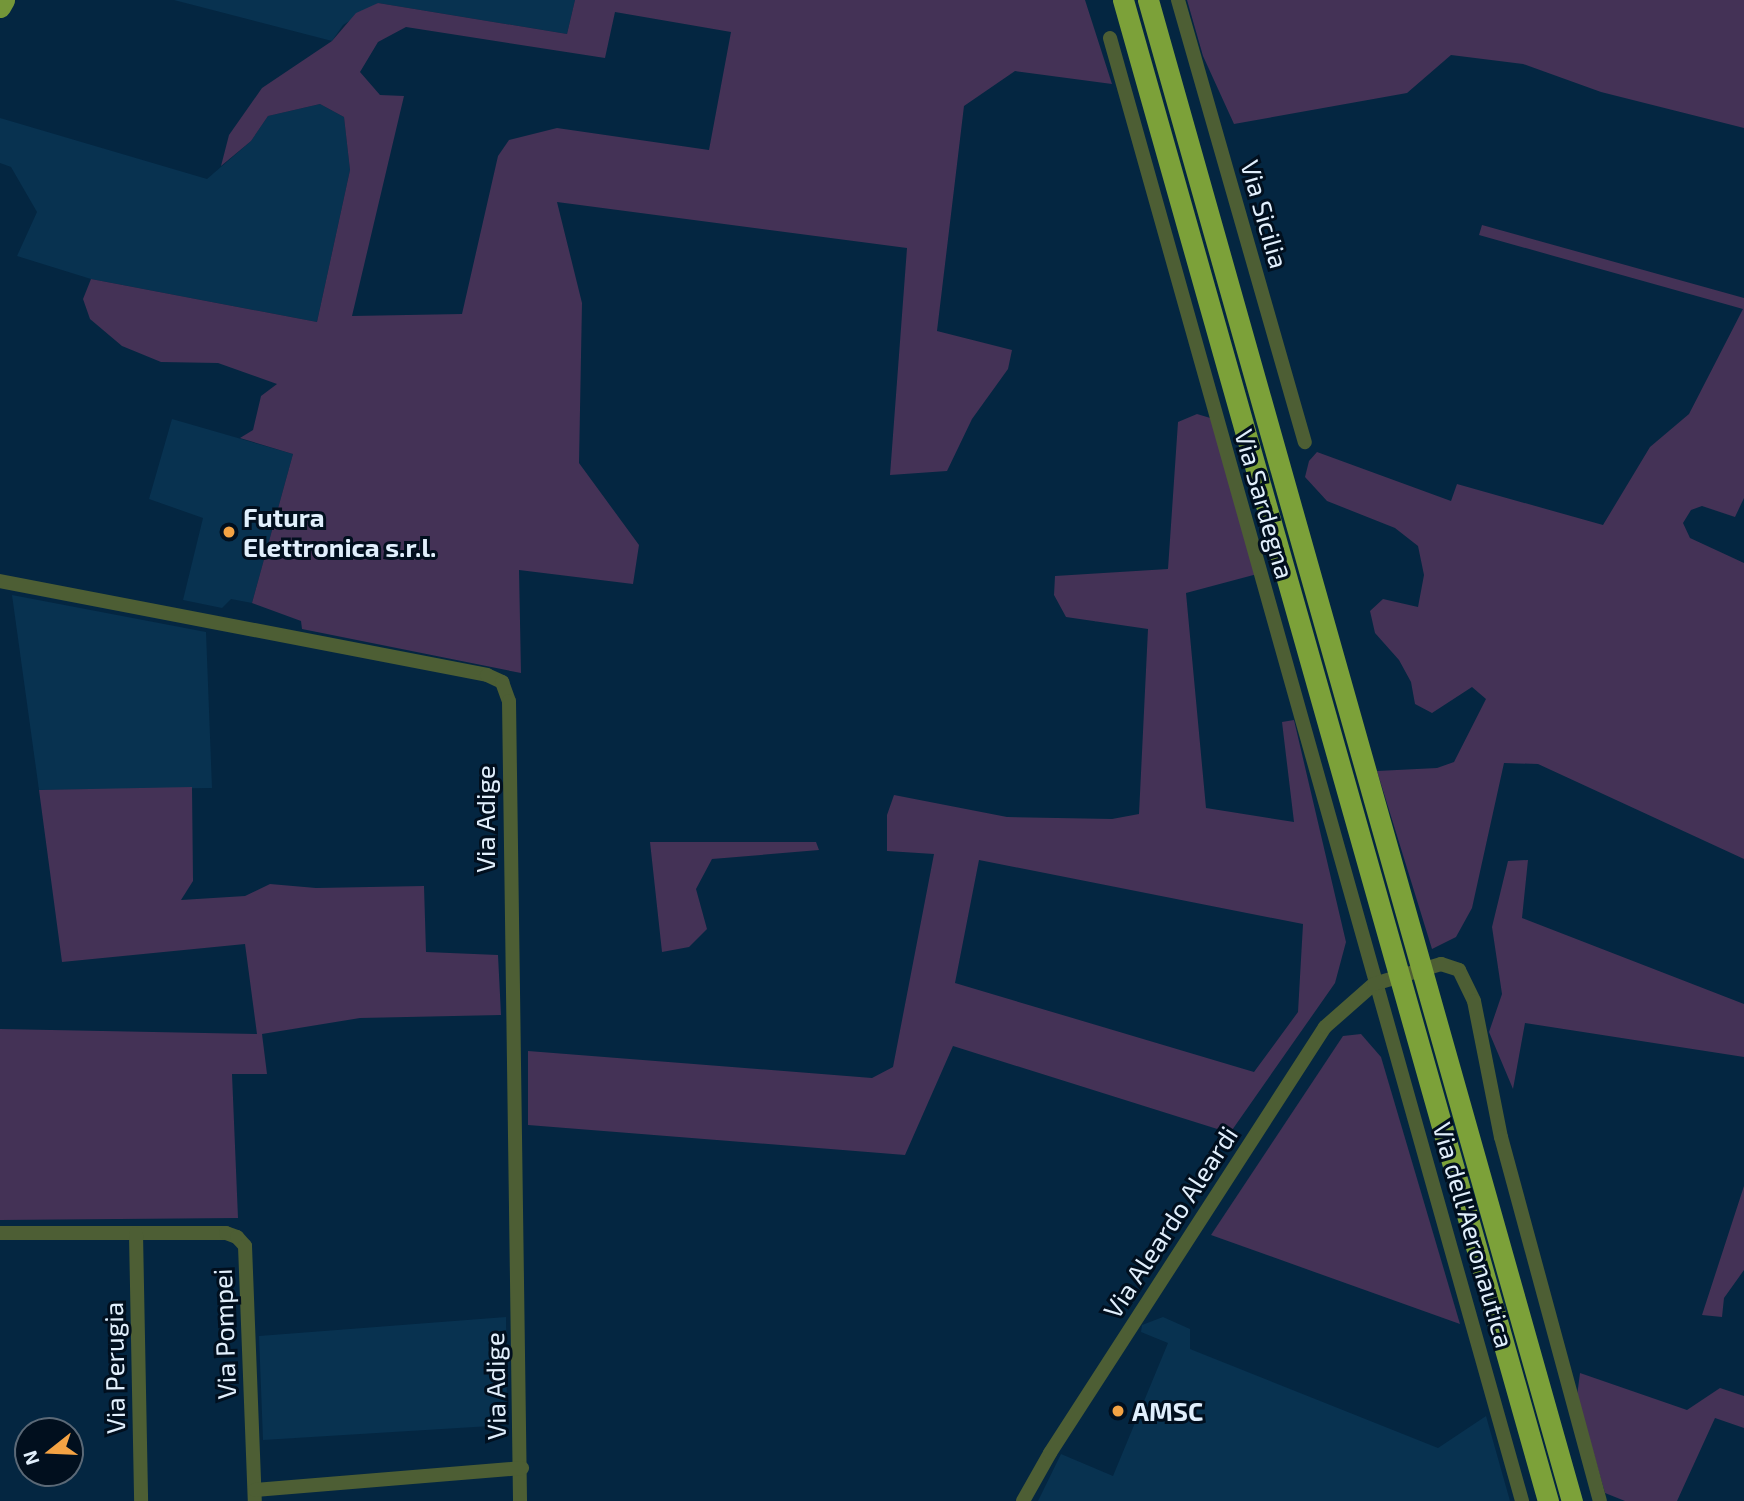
<!DOCTYPE html>
<html>
<head>
<meta charset="utf-8">
<style>
	body { margin:0 }
	#map { position:relative; width:1744px; height:1501px; overflow:hidden; background:#042641; font-family:"Exo 2",sans-serif }
	div>[style] { position:absolute }
	.built>* { inset:0; background:#083250 }
	.green>* { inset:0; background:#443256 }
	.minor>* { height:14px; margin:-7px; padding:0 7px; transform-origin:7px; border-radius:7px; background:#4d5e34 }
	.primary>* { height:21px; margin:-10.5px; padding:0 10.5px; transform-origin:10.5px; border-radius:10.5px; background:#749639 }
	.trunk>* { height:21px; margin:-10.5px; padding:0 10.5px; transform-origin:10.5px; border-radius:10.5px; background:#7ca139 }
	.dots>* { width:19px; height:19px; translate:-50% -50%; box-sizing:border-box; border:4px solid #010f1e; border-radius:50% }
	span { translate:-50% -50%; white-space:nowrap; text-align:center; line-height:1.15; -webkit-text-stroke:6px #010f1e; paint-order:stroke }
	.street-label { font-size:26px; color:#e1effc }
	.poi-label { font-size:26px; color:#e1effc; font-weight:700 }
	.left { translate:0 -50%; text-align:left }
	.north { position:absolute; left:14px; top:1417px; width:70px; height:70px; box-sizing:border-box; background:#010f1e; border:2px solid #5b6977; border-radius:50%; rotate:252deg; font-size:19px; font-weight:700; line-height:28px; text-align:center; color:#e1effc }
	.north::after { content:''; display:block; margin:auto; width:24px; height:32px; background:#f4a344; clip-path:polygon(50% 0,100% 100%,50% 72%,0 100%) }
</style>
</head>
<body>
<div id="map">
	<div class="built">
		<i style="clip-path:polygon(174px 0,575px 0,567px 34px,378px 3px,343px 25px,332px 41px)"></i>
		<i style="clip-path:polygon(320px 104px,344px 117px,350px 170px,317px 322px,91px 279px,17px 256px,37px 212px,11px 167px,0 163px,0 118px,207px 179px,251px 141px,268px 116px)"></i>
		<i style="clip-path:polygon(172px 419px,293px 454px,252px 603px,231px 599px,222px 608px,183px 600px,203px 518px,149px 499px)"></i>
		<i style="clip-path:polygon(12px 595px,206px 632px,212px 788px,39px 790px)"></i>
		<i style="clip-path:polygon(506px 1317px,507px 1425px,263px 1440px,259px 1336px)"></i>
		<i style="clip-path:polygon(1163px 1317px,1190px 1329px,1190px 1349px,1438px 1448px,1486px 1416px,1510px 1501px,1038px 1501px,1061px 1454px,1113px 1476px,1168px 1343px,1141px 1332px,1142px 1325px)"></i>
	</div>
	<div class="green">
		<i style="clip-path:polygon(evenodd,575px 0,1085px 0,1112px 84px,1015px 71px,964px 106px,937px 331px,1012px 350px,1008px 369px,972px 419px,947px 471px,890px 475px,907px 248px,557px 202px,582px 303px,579px 463px,639px 545px,633px 584px,519px 570px,521px 673px,302px 629px,301px 621px,252px 603px,293px 454px,240px 438px,253px 430px,261px 396px,277px 384px,218px 363px,161px 362px,122px 346px,90px 319px,83px 299px,91px 279px,317px 322px,350px 170px,344px 117px,320px 104px,268px 116px,251px 141px,221px 166px,229px 135px,262px 88px,332px 41px,356px 13px,378px 3px,567px 34px,575px 0,615px 12px,731px 32px,709px 150px,557px 128px,509px 140px,498px 156px,462px 314px,352px 316px,404px 96px,380px 95px,360px 72px,378px 42px,406px 27px,605px 58px,615px 12px)"></i>
		<i style="clip-path:polygon(1187px 0,1744px 0,1744px 128px,1601px 92px,1523px 64px,1451px 55px,1407px 93px,1234px 124px,1203px 56px)"></i>
		<i style="clip-path:polygon(1482px 225px,1744px 298px,1744px 498px,1735px 517px,1702px 506px,1691px 510px,1683px 523px,1690px 538px,1744px 563px,1744px 859px,1538px 764px,1504px 763px,1472px 908px,1456px 937px,1432px 949px,1377px 771px,1437px 768px,1454px 762px,1486px 699px,1472px 687px,1432px 713px,1415px 704px,1411px 682px,1399px 660px,1375px 633px,1370px 611px,1383px 599px,1418px 607px,1424px 575px,1418px 546px,1395px 528px,1327px 501px,1305px 477px,1309px 461px,1317px 452px,1451px 501px,1457px 484px,1603px 525px,1650px 447px,1689px 414px,1743px 309px,1479px 235px)"></i>
		<i style="clip-path:polygon(evenodd,1197px 414px,1217px 420px,1261px 573px,1186px 593px,1206px 808px,1294px 822px,1282px 722px,1294px 720px,1346px 942px,1335px 983px,1230px 1133px,953px 1046px,905px 1155px,528px 1125px,528px 1051px,872px 1078px,893px 1067px,934px 854px,887px 851px,887px 815px,894px 795px,1007px 817px,1112px 819px,1139px 814px,1148px 629px,1066px 617px,1054px 595px,1055px 576px,1168px 569px,1178px 422px,1197px 414px,979px 860px,1303px 924px,1298px 1012px,1254px 1072px,955px 983px,979px 860px)"></i>
		<i style="clip-path:polygon(192px 787px,193px 881px,181px 900px,245px 896px,270px 884px,316px 888px,424px 886px,426px 952px,498px 955px,501px 1015px,360px 1018px,262px 1034px,267px 1074px,232px 1074px,238px 1218px,0 1220px,0 1029px,257px 1034px,245px 944px,62px 962px,39px 790px)"></i>
		<i style="clip-path:polygon(650px 842px,816px 842px,819px 850px,712px 859px,696px 889px,707px 929px,689px 947px,662px 952px)"></i>
		<i style="clip-path:polygon(1528px 860px,1522px 918px,1744px 1004px,1744px 1057px,1525px 1023px,1513px 1089px,1489px 1032px,1502px 994px,1492px 927px,1508px 861px)"></i>
		<i style="clip-path:polygon(1361px 1034px,1381px 1057px,1460px 1324px,1211px 1235px,1343px 1036px)"></i>
		<i style="clip-path:polygon(1744px 1186px,1744px 1270px,1724px 1298px,1722px 1317px,1702px 1315px)"></i>
		<i style="clip-path:polygon(1580px 1373px,1687px 1410px,1720px 1388px,1744px 1396px,1744px 1428px,1715px 1418px,1677px 1501px,1625px 1501px,1605px 1493px,1577px 1396px)"></i>
	</div>
	<div class="minor">
		<i style="left:1178px;top:0;width:460px;rotate:74deg"></i>
		<i style="left:1110px;top:38px;width:1520px;rotate:74.27deg"></i>
		<i style="left:0;top:581px;width:496px;rotate:10.9deg"></i>
		<i style="left:487px;top:675px;width:17px;rotate:25deg"></i>
		<i style="left:502px;top:682px;width:20px;rotate:70deg"></i>
		<i style="left:509px;top:701px;width:800px;rotate:89.21deg"></i>
		<i style="left:0;top:1233px;width:226px"></i>
		<i style="left:226px;top:1233px;width:12px;rotate:20deg"></i>
		<i style="left:237px;top:1237px;width:12px;rotate:48deg"></i>
		<i style="left:245px;top:1246px;width:255px;rotate:87.8deg"></i>
		<i style="left:136px;top:1234px;width:267px;rotate:88.9deg"></i>
		<i style="left:255px;top:1490px;width:268px;rotate:-4.7deg"></i>
		<i style="left:1023px;top:1501px;width:55px;rotate:-60.6deg"></i>
		<i style="left:1050px;top:1453px;width:507px;rotate:-57.16deg"></i>
		<i style="left:1325px;top:1027px;width:65px;rotate:-41.3deg"></i>
		<i style="left:1374px;top:984px;width:70px;rotate:-16.6deg"></i>
		<i style="left:1441px;top:964px;width:19px;rotate:18deg"></i>
		<i style="left:1459px;top:970px;width:34px;rotate:64deg"></i>
		<i style="left:1474px;top:1001px;width:139px;rotate:78.8deg"></i>
		<i style="left:1501px;top:1137px;width:377px;rotate:74.8deg"></i>
	</div>
	<div class="primary">
		<i style="left:0;top:7px;width:8px;rotate:-60deg"></i>
	</div>
	<div class="trunk">
		<i style="left:1123px;top:0;width:1560px;rotate:74.19deg"></i>
		<i style="left:1148px;top:0;width:1560px;rotate:74.23deg"></i>
	</div>
	<div class="dots">
		<i style="left:229px;top:532px;background:#f4a344"></i>
		<i style="left:1118px;top:1411px;background:#f4a344"></i>
	</div>
	<div class="street-label">
		<span style="left:1265px;top:214px;rotate:74deg">Via Sicilia</span>
		<span style="left:1265px;top:504px;rotate:74deg">Via Sardegna</span>
		<span style="left:485px;top:819px;rotate:-90deg">Via Adige</span>
		<span style="left:1170px;top:1222px;rotate:-57deg">Via Aleardo Aleardi</span>
		<span style="left:1474px;top:1235px;rotate:74deg">Via dell'Aeronautica</span>
		<span style="left:224px;top:1334px;rotate:-92deg">Via Pompei</span>
		<span style="left:114px;top:1368px;rotate:-91deg">Via Perugia</span>
		<span style="left:495px;top:1386px;rotate:-91deg">Via Adige</span>
	</div>
	<div class="poi-label">
		<span class="left" style="left:243px;top:532px">Futura<br>Elettronica s.r.l.</span>
		<span class="left" style="left:1132px;top:1411px">AMSC</span>
	</div>
	<div class="north">N</div>
</div>
</body>
</html>
